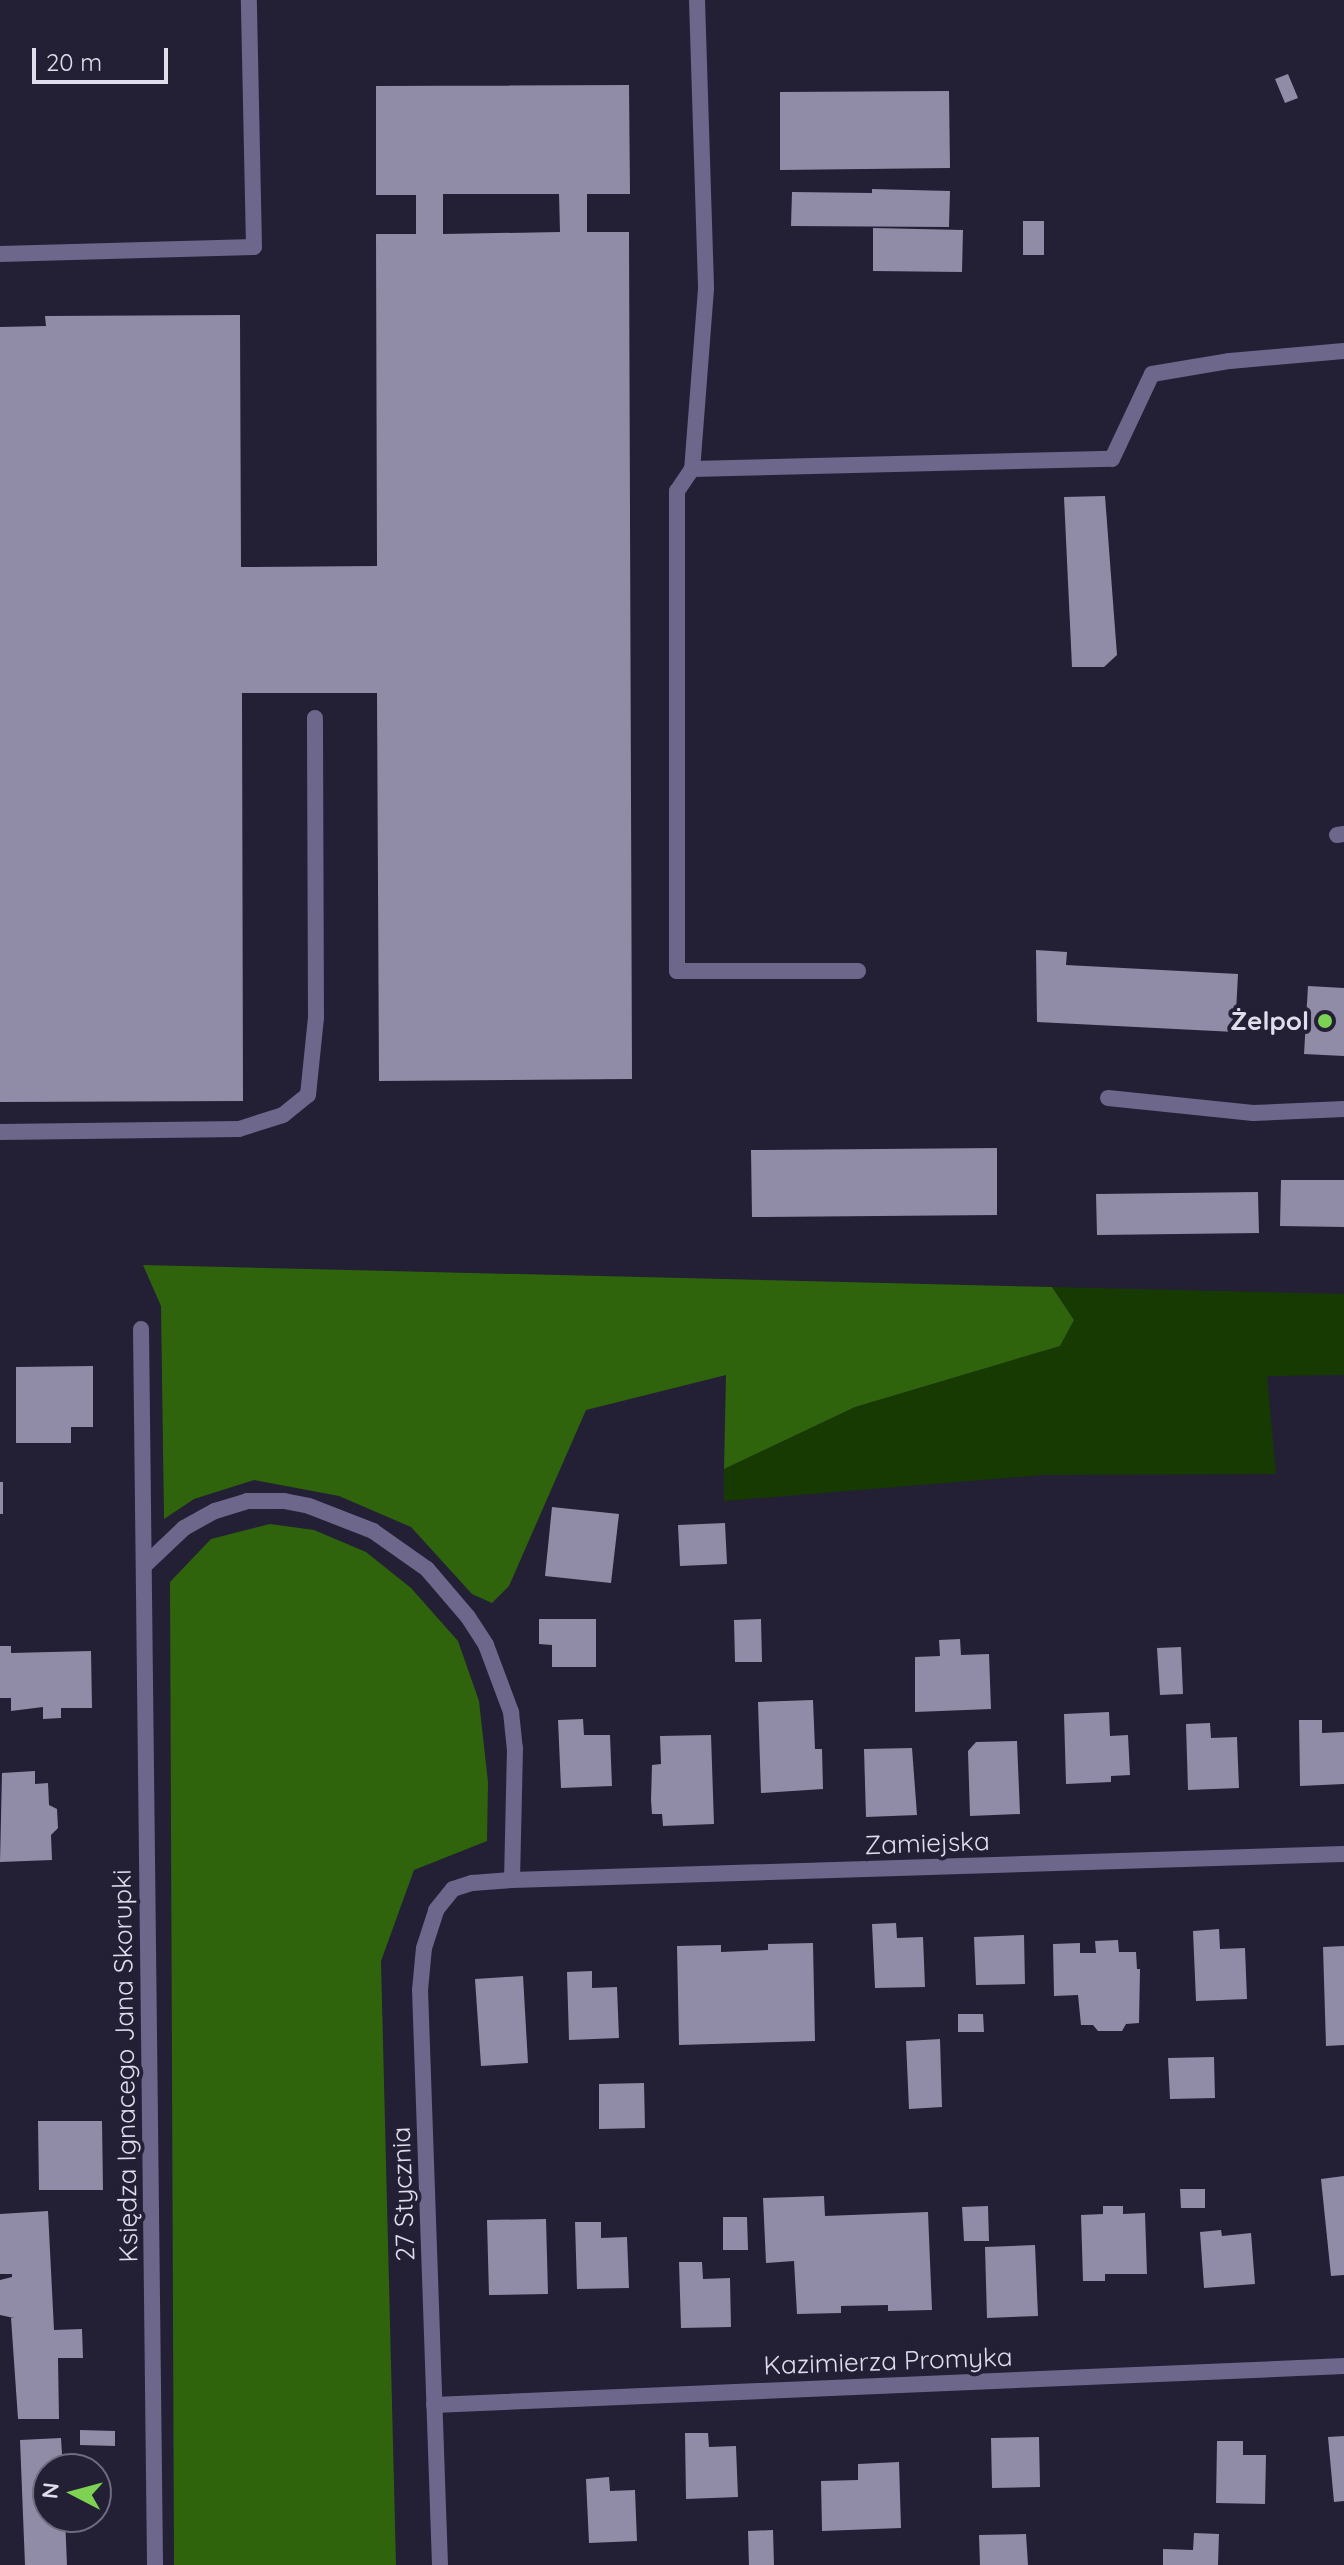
<!DOCTYPE html>
<html>
<head>
<meta charset="utf-8">
<style>
	body { margin:0 }
	#map { position:relative; width:1344px; height:2565px; overflow:hidden; background:#231f35; font-family:Quicksand,sans-serif }
	div>[style] { position:absolute }
	.green>* { inset:0; background:#173a02 }
	.forest>* { inset:0; background:#2f640c }
	.building>* { inset:0; background:#908ca8 }
	.lane>* { height:16px; margin:-8px; padding:0 8px; transform-origin:8px; border-radius:8px; background:#6c678b }
	.street>* { height:16px; margin:-8px; padding:0 8px; transform-origin:8px; border-radius:8px; background:#6c678b }
	.dots>* { width:22px; height:22px; translate:-50% -50%; box-sizing:border-box; border:4px solid #231f35; border-radius:50% }
	span { translate:-50% -50%; white-space:nowrap; text-align:center; line-height:1.15; -webkit-text-stroke:8px #231f35; paint-order:stroke }
	.poi-label { font-size:26px; color:#e0deed; font-weight:700 }
	.right { translate:-100% -50%; text-align:right }
	.street-label { font-size:26px; color:#e0deed }
	.north { position:absolute; left:32px; top:2453px; width:80px; height:80px; box-sizing:border-box; background:#231f35; border:2px solid #6f6b7f; border-radius:50%; rotate:276deg; font-size:22px; font-weight:700; line-height:32px; text-align:center; color:#e0deed }
	.north::after { content:''; display:block; margin:auto; width:28px; height:36px; background:#7dd153; clip-path:polygon(50% 0,100% 100%,50% 72%,0 100%) }
	.scale { position:absolute; left:32px; top:48px; width:136px; height:36px; box-sizing:border-box; border:4px solid #e0deed; border-top:0; padding-left:10px; font-size:24px; line-height:28px; white-space:nowrap; color:#e0deed; -webkit-text-stroke:6px #231f35; paint-order:stroke }
</style>
</head>
<body>
<div id="map">
	<div class="green">
		<i style="clip-path:polygon(1052px 1287px,1344px 1294px,1344px 1375px,1267px 1376px,1276px 1474px,1043px 1475px,724px 1501px,724px 1469px,855px 1407px,1060px 1346px,1074px 1320px)"></i>
	</div>
	<div class="forest">
		<i style="clip-path:polygon(143px 1265px,1052px 1287px,1074px 1320px,1060px 1346px,855px 1407px,724px 1469px,726px 1375px,586px 1410px,509px 1586px,492px 1603px,472px 1594px,411px 1527px,339px 1496px,254px 1480px,194px 1499px,164px 1519px,161px 1306px)"></i>
		<i style="clip-path:polygon(270px 1524px,314px 1530px,366px 1552px,411px 1588px,458px 1641px,479px 1701px,488px 1782px,487px 1841px,414px 1870px,381px 1961px,396px 2565px,174px 2565px,170px 1582px,211px 1539px)"></i>
	</div>
	<div class="building">
		<i style="clip-path:polygon(1288px 74px,1298px 98px,1285px 103px,1275px 79px)"></i>
		<i style="clip-path:polygon(evenodd,629px 85px,630px 194px,587px 194px,587px 232px,629px 232px,632px 1079px,379px 1081px,377px 693px,242px 693px,243px 1101px,0 1102px,0 327px,46px 326px,45px 316px,240px 315px,241px 567px,377px 566px,376px 234px,416px 234px,416px 195px,376px 195px,376px 86px,629px 85px,443px 194px,559px 194px,560px 232px,443px 234px,443px 194px)"></i>
		<i style="clip-path:polygon(949px 91px,950px 168px,780px 170px,780px 92px)"></i>
		<i style="clip-path:polygon(872px 189px,950px 191px,949px 227px,791px 226px,792px 192px,872px 193px)"></i>
		<i style="clip-path:polygon(1023px 221px,1044px 221px,1044px 255px,1023px 255px)"></i>
		<i style="clip-path:polygon(873px 228px,963px 230px,962px 272px,873px 271px)"></i>
		<i style="clip-path:polygon(1105px 496px,1117px 655px,1104px 667px,1072px 667px,1064px 497px)"></i>
		<i style="clip-path:polygon(1036px 950px,1067px 952px,1066px 965px,1238px 974px,1235px 1032px,1037px 1022px)"></i>
		<i style="clip-path:polygon(1308px 986px,1344px 988px,1344px 1056px,1304px 1054px)"></i>
		<i style="clip-path:polygon(997px 1148px,997px 1215px,752px 1217px,751px 1150px)"></i>
		<i style="clip-path:polygon(1281px 1180px,1344px 1180px,1344px 1227px,1280px 1226px)"></i>
		<i style="clip-path:polygon(1258px 1192px,1259px 1233px,1097px 1235px,1096px 1194px)"></i>
		<i style="clip-path:polygon(93px 1366px,93px 1427px,71px 1427px,71px 1443px,16px 1443px,16px 1367px)"></i>
		<i style="clip-path:polygon(0 1482px,3px 1482px,3px 1514px,0 1514px)"></i>
		<i style="clip-path:polygon(552px 1507px,619px 1514px,611px 1583px,545px 1576px)"></i>
		<i style="clip-path:polygon(725px 1523px,727px 1564px,680px 1566px,678px 1525px)"></i>
		<i style="clip-path:polygon(539px 1619px,596px 1619px,596px 1667px,552px 1667px,552px 1645px,539px 1644px)"></i>
		<i style="clip-path:polygon(761px 1619px,762px 1662px,735px 1662px,734px 1620px)"></i>
		<i style="clip-path:polygon(960px 1639px,961px 1655px,989px 1654px,991px 1709px,915px 1712px,915px 1657px,940px 1656px,939px 1640px)"></i>
		<i style="clip-path:polygon(0 1646px,11px 1646px,11px 1653px,91px 1651px,92px 1708px,61px 1708px,61px 1718px,43px 1719px,43px 1707px,11px 1711px,11px 1698px,0 1698px)"></i>
		<i style="clip-path:polygon(1181px 1647px,1183px 1694px,1160px 1695px,1157px 1648px)"></i>
		<i style="clip-path:polygon(813px 1700px,815px 1749px,822px 1749px,823px 1789px,761px 1793px,758px 1702px)"></i>
		<i style="clip-path:polygon(1109px 1712px,1110px 1736px,1128px 1735px,1130px 1775px,1111px 1776px,1111px 1782px,1066px 1784px,1064px 1714px)"></i>
		<i style="clip-path:polygon(583px 1719px,584px 1735px,610px 1735px,612px 1786px,561px 1788px,558px 1720px)"></i>
		<i style="clip-path:polygon(1299px 1720px,1322px 1720px,1322px 1733px,1344px 1732px,1344px 1784px,1300px 1786px)"></i>
		<i style="clip-path:polygon(1210px 1723px,1211px 1738px,1237px 1737px,1239px 1788px,1188px 1790px,1186px 1724px)"></i>
		<i style="clip-path:polygon(711px 1735px,714px 1824px,663px 1826px,662px 1814px,652px 1814px,651px 1800px,652px 1765px,661px 1764px,660px 1736px)"></i>
		<i style="clip-path:polygon(1017px 1741px,1020px 1814px,970px 1816px,968px 1751px,976px 1742px)"></i>
		<i style="clip-path:polygon(912px 1748px,917px 1815px,866px 1817px,864px 1749px)"></i>
		<i style="clip-path:polygon(35px 1771px,35px 1784px,48px 1783px,49px 1805px,57px 1809px,58px 1828px,51px 1835px,52px 1860px,0 1862px,2px 1773px)"></i>
		<i style="clip-path:polygon(896px 1923px,897px 1938px,923px 1937px,925px 1987px,875px 1988px,872px 1924px)"></i>
		<i style="clip-path:polygon(1219px 1929px,1220px 1949px,1245px 1948px,1247px 1999px,1196px 2001px,1193px 1931px)"></i>
		<i style="clip-path:polygon(1024px 1935px,1025px 1984px,976px 1985px,974px 1937px)"></i>
		<i style="clip-path:polygon(1118px 1940px,1119px 1952px,1136px 1952px,1137px 1969px,1140px 1969px,1139px 2023px,1126px 2024px,1122px 2031px,1098px 2031px,1093px 2025px,1081px 2025px,1078px 1995px,1054px 1996px,1053px 1944px,1080px 1943px,1080px 1953px,1096px 1953px,1095px 1941px)"></i>
		<i style="clip-path:polygon(813px 1943px,815px 2041px,679px 2045px,677px 1946px,721px 1945px,721px 1952px,745px 1951px,768px 1950px,768px 1944px)"></i>
		<i style="clip-path:polygon(1344px 1946px,1344px 2045px,1326px 2046px,1323px 1947px)"></i>
		<i style="clip-path:polygon(592px 1971px,592px 1988px,617px 1987px,619px 2038px,569px 2040px,567px 1972px)"></i>
		<i style="clip-path:polygon(523px 1976px,528px 2063px,481px 2066px,475px 1979px)"></i>
		<i style="clip-path:polygon(958px 2014px,983px 2014px,984px 2032px,958px 2032px)"></i>
		<i style="clip-path:polygon(940px 2039px,942px 2107px,909px 2109px,906px 2041px)"></i>
		<i style="clip-path:polygon(1214px 2057px,1215px 2098px,1170px 2099px,1168px 2058px)"></i>
		<i style="clip-path:polygon(644px 2083px,645px 2128px,599px 2129px,599px 2084px)"></i>
		<i style="clip-path:polygon(38px 2121px,102px 2121px,103px 2190px,39px 2190px)"></i>
		<i style="clip-path:polygon(1344px 2176px,1344px 2275px,1331px 2276px,1321px 2179px)"></i>
		<i style="clip-path:polygon(1180px 2189px,1205px 2189px,1205px 2208px,1181px 2208px)"></i>
		<i style="clip-path:polygon(824px 2196px,825px 2216px,928px 2212px,932px 2310px,888px 2311px,888px 2305px,841px 2306px,841px 2313px,797px 2314px,794px 2261px,766px 2263px,763px 2198px)"></i>
		<i style="clip-path:polygon(988px 2206px,989px 2241px,964px 2241px,962px 2207px)"></i>
		<i style="clip-path:polygon(1103px 2206px,1123px 2206px,1123px 2214px,1145px 2213px,1147px 2274px,1105px 2274px,1105px 2281px,1083px 2281px,1081px 2215px,1103px 2214px)"></i>
		<i style="clip-path:polygon(48px 2211px,54px 2330px,82px 2329px,83px 2358px,58px 2358px,59px 2419px,18px 2419px,11px 2318px,14px 2318px,0 2315px,0 2280px,12px 2277px,12px 2274px,0 2274px,0 2214px)"></i>
		<i style="clip-path:polygon(723px 2217px,747px 2217px,748px 2250px,723px 2250px)"></i>
		<i style="clip-path:polygon(546px 2219px,548px 2294px,489px 2295px,487px 2220px)"></i>
		<i style="clip-path:polygon(575px 2222px,601px 2222px,601px 2238px,627px 2237px,629px 2288px,577px 2289px)"></i>
		<i style="clip-path:polygon(1221px 2230px,1222px 2236px,1251px 2233px,1255px 2284px,1204px 2288px,1200px 2232px)"></i>
		<i style="clip-path:polygon(1035px 2245px,1038px 2316px,987px 2318px,985px 2247px)"></i>
		<i style="clip-path:polygon(679px 2262px,702px 2262px,703px 2279px,730px 2278px,731px 2327px,681px 2328px)"></i>
		<i style="clip-path:polygon(80px 2430px,115px 2431px,115px 2446px,80px 2445px)"></i>
		<i style="clip-path:polygon(685px 2433px,708px 2433px,709px 2447px,736px 2446px,738px 2497px,686px 2499px)"></i>
		<i style="clip-path:polygon(1344px 2436px,1344px 2501px,1334px 2502px,1328px 2437px)"></i>
		<i style="clip-path:polygon(1039px 2437px,1040px 2487px,992px 2488px,991px 2438px)"></i>
		<i style="clip-path:polygon(61px 2438px,63px 2469px,48px 2469px,48px 2517px,65px 2517px,67px 2565px,25px 2565px,20px 2440px)"></i>
		<i style="clip-path:polygon(1217px 2441px,1243px 2441px,1243px 2455px,1266px 2455px,1265px 2504px,1216px 2503px)"></i>
		<i style="clip-path:polygon(899px 2462px,901px 2528px,822px 2531px,821px 2481px,858px 2480px,858px 2464px)"></i>
		<i style="clip-path:polygon(609px 2477px,610px 2491px,635px 2490px,637px 2541px,589px 2543px,586px 2479px)"></i>
		<i style="clip-path:polygon(773px 2530px,774px 2565px,749px 2565px,748px 2531px)"></i>
		<i style="clip-path:polygon(1194px 2533px,1219px 2534px,1218px 2565px,1163px 2565px,1163px 2549px,1193px 2550px)"></i>
		<i style="clip-path:polygon(1026px 2534px,1028px 2565px,980px 2565px,979px 2535px)"></i>
	</div>
	<div class="lane">
		<i style="left:697px;top:0;width:289px;rotate:88.2deg"></i>
		<i style="left:706px;top:289px;width:181px;rotate:94.4deg"></i>
		<i style="left:692px;top:469px;width:27px;rotate:124deg"></i>
		<i style="left:677px;top:491px;width:480px;rotate:90deg"></i>
		<i style="left:677px;top:971px;width:181px"></i>
		<i style="left:0;top:254px;width:254px;rotate:-1.6deg"></i>
		<i style="left:254px;top:247px;width:247px;rotate:-91.2deg"></i>
		<i style="left:692px;top:469px;width:420px;rotate:-1.4deg"></i>
		<i style="left:1112px;top:459px;width:94px;rotate:-64.8deg"></i>
		<i style="left:1152px;top:374px;width:79px;rotate:-9.5deg"></i>
		<i style="left:1230px;top:361px;width:114px;rotate:-5deg"></i>
		<i style="left:1337px;top:835px;width:7px;rotate:-8deg"></i>
		<i style="left:1108px;top:1098px;width:146px;rotate:5.9deg"></i>
		<i style="left:1253px;top:1113px;width:91px;rotate:-2.5deg"></i>
		<i style="left:0;top:1132px;width:239px;rotate:-0.7deg"></i>
		<i style="left:239px;top:1129px;width:46px;rotate:-17.7deg"></i>
		<i style="left:283px;top:1115px;width:32px;rotate:-39deg"></i>
		<i style="left:308px;top:1095px;width:78px;rotate:-84.1deg"></i>
		<i style="left:316px;top:1017px;width:299px;rotate:-90.2deg"></i>
	</div>
	<div class="street">
		<i style="left:141px;top:1329px;width:1236px;rotate:89.35deg"></i>
		<i style="left:144px;top:1566px;width:55px;rotate:-43.5deg"></i>
		<i style="left:184px;top:1528px;width:35px;rotate:-29deg"></i>
		<i style="left:215px;top:1511px;width:34px;rotate:-17deg"></i>
		<i style="left:247px;top:1501px;width:37px"></i>
		<i style="left:284px;top:1501px;width:25px;rotate:11deg"></i>
		<i style="left:309px;top:1506px;width:69px;rotate:21.3deg"></i>
		<i style="left:373px;top:1531px;width:66px;rotate:35.1deg"></i>
		<i style="left:427px;top:1569px;width:63px;rotate:49.5deg"></i>
		<i style="left:468px;top:1617px;width:33px;rotate:57deg"></i>
		<i style="left:486px;top:1645px;width:72px;rotate:69.5deg"></i>
		<i style="left:511px;top:1712px;width:36px;rotate:84deg"></i>
		<i style="left:515px;top:1748px;width:132px;rotate:91.3deg"></i>
		<i style="left:434px;top:2405px;width:911px;rotate:-2.45deg"></i>
		<i style="left:440px;top:2565px;width:575px;rotate:-91.99deg"></i>
		<i style="left:420px;top:1990px;width:42px;rotate:-84.6deg"></i>
		<i style="left:424px;top:1948px;width:40px;rotate:-72deg"></i>
		<i style="left:436px;top:1910px;width:27px;rotate:-51deg"></i>
		<i style="left:453px;top:1889px;width:20px;rotate:-18deg"></i>
		<i style="left:472px;top:1883px;width:40px;rotate:-4.3deg"></i>
		<i style="left:512px;top:1880px;width:832px;rotate:-1.79deg"></i>
	</div>
	<div class="dots">
		<i style="left:1325px;top:1021px;background:#7dd153"></i>
	</div>
	<div class="poi-label">
		<span class="right" style="left:1309px;top:1021px">Żelpol</span>
	</div>
	<div class="street-label">
		<span style="left:927px;top:1843px;rotate:-2deg">Zamiejska</span>
		<span style="left:125px;top:2066px;rotate:-91deg">Księdza Ignacego Jana Skorupki</span>
		<span style="left:403px;top:2194px;rotate:-92deg">27 Stycznia</span>
		<span style="left:888px;top:2361px;rotate:-2deg">Kazimierza Promyka</span>
	</div>
	<div class="north">N</div>
	<div class="scale">20 m</div>
</div>
</body>
</html>
